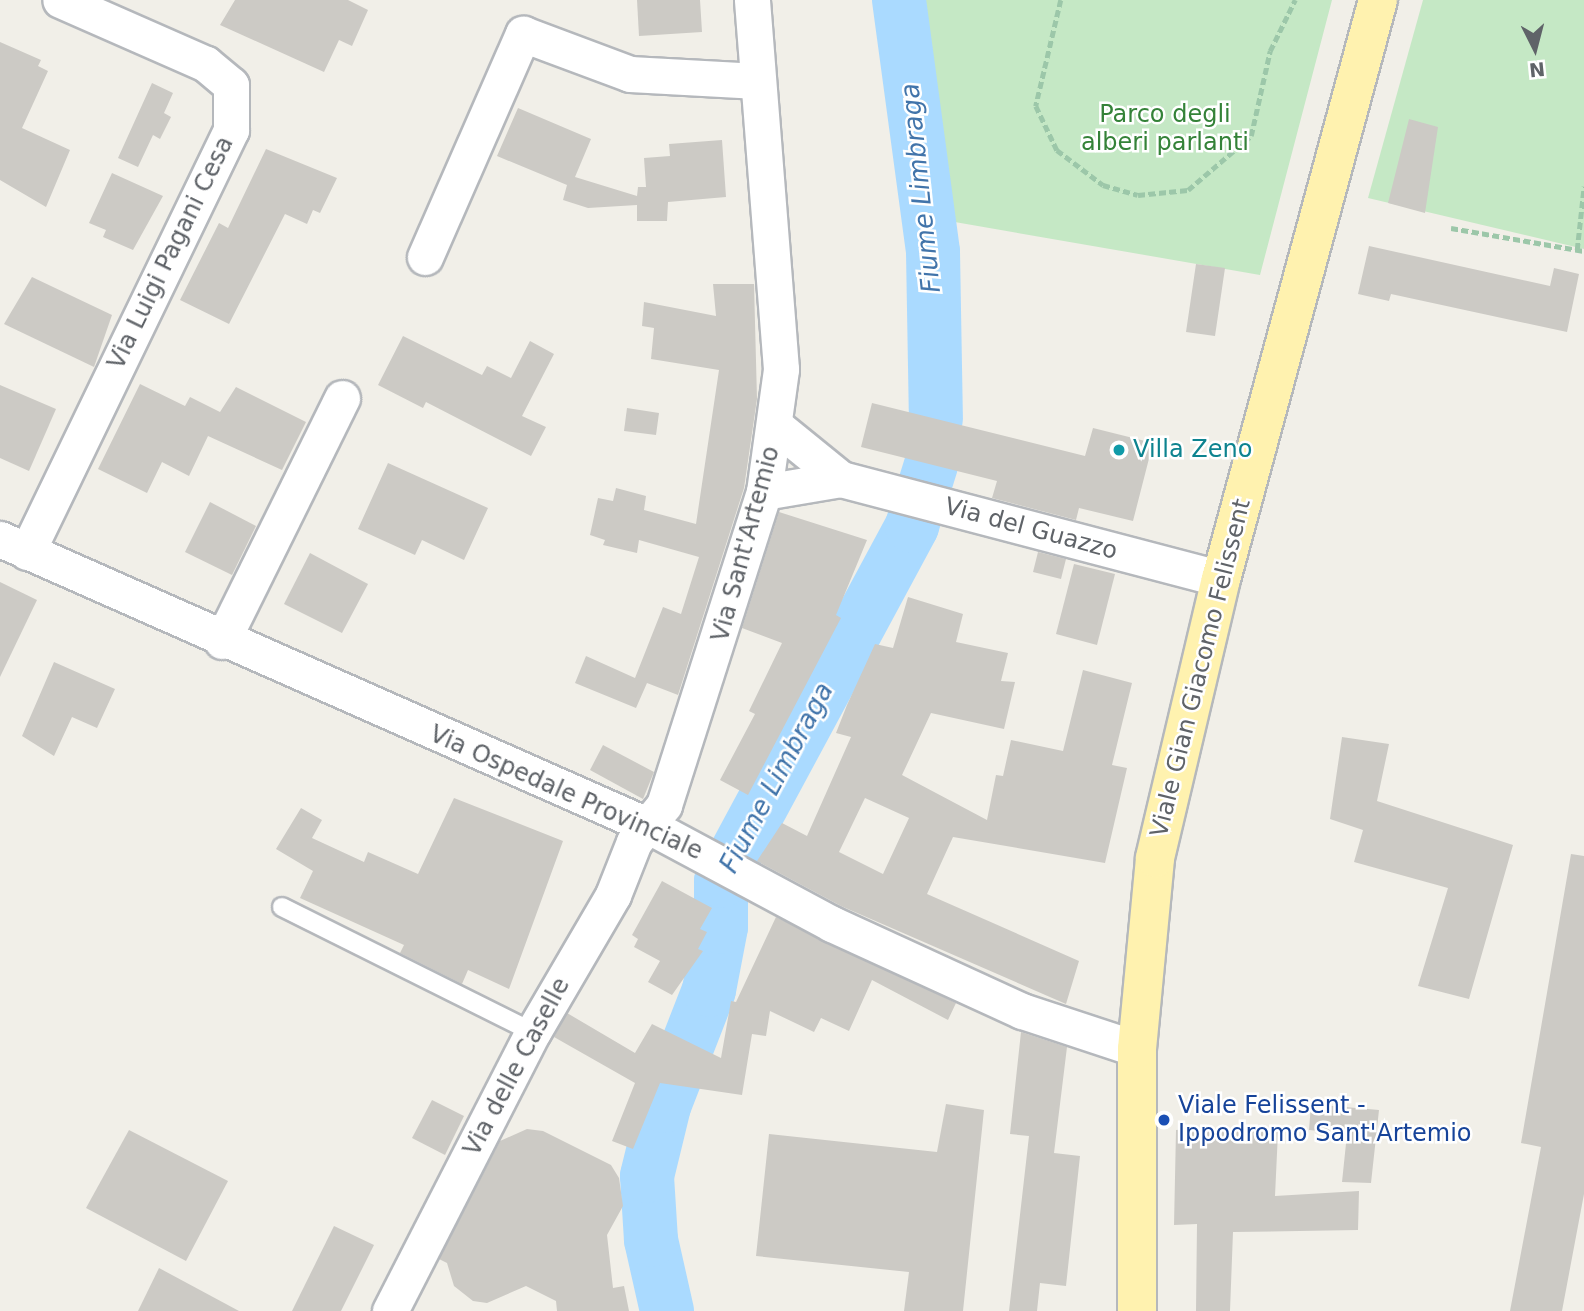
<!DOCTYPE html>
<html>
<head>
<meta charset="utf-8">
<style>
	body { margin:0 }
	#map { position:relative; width:1584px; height:1311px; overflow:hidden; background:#f1efe8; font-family:"DejaVu Sans",sans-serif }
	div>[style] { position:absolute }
	.green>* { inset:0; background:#c5e8c5 }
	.river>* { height:54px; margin:-27px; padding:0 27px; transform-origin:27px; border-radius:27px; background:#aadaff }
	.building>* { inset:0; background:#cccac5 }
	.path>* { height:4.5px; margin-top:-2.25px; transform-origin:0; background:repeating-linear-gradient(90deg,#9cc7a9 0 7px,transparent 0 10.5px) }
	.roads { filter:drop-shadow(2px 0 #b5b8bc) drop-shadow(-2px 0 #b5b8bc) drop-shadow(0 2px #b5b8bc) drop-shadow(0 -2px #b5b8bc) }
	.lane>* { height:18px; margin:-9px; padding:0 9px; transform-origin:9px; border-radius:9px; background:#fff }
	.street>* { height:35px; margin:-17.5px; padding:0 17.5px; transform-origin:17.5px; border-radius:17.5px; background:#fff }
	.primary>* { height:38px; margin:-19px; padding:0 19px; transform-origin:19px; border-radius:19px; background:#fff2af }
	.dots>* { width:19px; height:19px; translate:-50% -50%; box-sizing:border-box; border:4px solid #fff; border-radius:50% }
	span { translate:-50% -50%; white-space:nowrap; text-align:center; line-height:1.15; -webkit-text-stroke:5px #fff; paint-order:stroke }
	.park-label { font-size:24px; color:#348238 }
	.street-label { font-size:24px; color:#5f6368 }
	.culture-label { font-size:24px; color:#0d838f }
	.left { translate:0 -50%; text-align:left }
	.transit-label { font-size:24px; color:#164399 }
	.water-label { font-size:26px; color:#4174aa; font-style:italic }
	.north { position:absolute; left:1500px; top:14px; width:70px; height:70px; -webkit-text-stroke:5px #fff; paint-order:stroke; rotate:174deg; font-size:19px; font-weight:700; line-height:28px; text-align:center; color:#5f6368 }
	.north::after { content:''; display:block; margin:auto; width:24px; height:32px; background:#5f6368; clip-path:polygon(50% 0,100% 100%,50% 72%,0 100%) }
</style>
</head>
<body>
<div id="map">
	<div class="green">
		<i style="clip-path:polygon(911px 0,1332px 0,1260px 275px,949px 221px,939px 134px)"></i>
		<i style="clip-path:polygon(1423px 0,1584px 0,1584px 249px,1368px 198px)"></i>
	</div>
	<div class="river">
		<i style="left:899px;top:0;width:254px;rotate:82.3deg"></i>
		<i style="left:933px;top:252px;width:167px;rotate:89deg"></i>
		<i style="left:667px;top:1311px;width:73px;rotate:-102.7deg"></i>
		<i style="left:651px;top:1240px;width:64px;rotate:-93.6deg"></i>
		<i style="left:647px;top:1176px;width:72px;rotate:-76.3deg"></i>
		<i style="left:664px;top:1106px;width:124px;rotate:-68.8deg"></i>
		<i style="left:709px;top:990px;width:64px;rotate:-79.2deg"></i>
		<i style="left:721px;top:927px;width:46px;rotate:-90deg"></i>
		<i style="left:721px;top:881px;width:403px;rotate:-61.7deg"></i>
		<i style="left:912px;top:526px;width:64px;rotate:-72.7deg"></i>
	</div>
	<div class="building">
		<i style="clip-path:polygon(235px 0,348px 0,368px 10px,352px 46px,339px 40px,324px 72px,220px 25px)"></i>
		<i style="clip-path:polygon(637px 0,700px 0,702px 32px,639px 36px)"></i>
		<i style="clip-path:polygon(0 42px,41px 60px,38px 66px,48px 71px,22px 128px,70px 150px,46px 207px,0 180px)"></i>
		<i style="clip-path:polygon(152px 83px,173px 93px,164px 113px,171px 117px,160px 139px,153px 135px,138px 167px,118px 158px)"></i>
		<i style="clip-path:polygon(518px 108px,591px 139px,575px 177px,637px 196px,638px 187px,646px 187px,644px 158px,670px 156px,669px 144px,722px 140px,726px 197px,668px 202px,667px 221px,637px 221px,637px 205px,588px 208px,563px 200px,567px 185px,497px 156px)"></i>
		<i style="clip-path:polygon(1409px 119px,1438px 127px,1425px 213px,1388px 203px)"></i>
		<i style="clip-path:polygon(266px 149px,337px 178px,320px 213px,313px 210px,307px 224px,285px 214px,229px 324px,180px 300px,219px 223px,228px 228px)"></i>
		<i style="clip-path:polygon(112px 173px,163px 196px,133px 250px,103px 237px,106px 230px,89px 223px)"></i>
		<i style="clip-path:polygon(1369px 246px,1550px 286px,1554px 268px,1579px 274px,1567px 332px,1391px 294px,1389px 301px,1358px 294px)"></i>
		<i style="clip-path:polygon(1196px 264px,1225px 268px,1215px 336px,1186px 332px)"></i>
		<i style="clip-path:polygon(32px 277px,112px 315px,94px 367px,4px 324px)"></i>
		<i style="clip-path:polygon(713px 284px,754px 284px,757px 399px,744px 488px,678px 695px,647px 683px,636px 708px,575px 683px,586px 656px,635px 678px,663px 607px,681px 614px,699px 557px,639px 540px,637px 553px,603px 545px,605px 540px,590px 535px,598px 498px,613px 501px,616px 488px,646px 496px,644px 510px,696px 524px,719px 370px,651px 359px,654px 328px,642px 326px,644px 302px,716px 316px)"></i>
		<i style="clip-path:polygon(403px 336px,482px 375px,487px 366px,511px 378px,530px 341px,554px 354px,522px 416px,546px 427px,531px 456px,426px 402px,423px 408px,378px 385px)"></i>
		<i style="clip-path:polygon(140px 384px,185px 406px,190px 397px,220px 412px,236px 387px,306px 422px,282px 470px,208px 436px,189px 476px,162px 462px,147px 493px,98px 469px)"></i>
		<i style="clip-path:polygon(0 385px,56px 409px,29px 471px,0 458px)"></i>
		<i style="clip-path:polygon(872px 403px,1085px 456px,1093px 428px,1153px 443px,1133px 521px,1079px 508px,1076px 520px,992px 498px,997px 481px,861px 447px)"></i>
		<i style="clip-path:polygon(627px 408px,659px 413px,656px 435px,624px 431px)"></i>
		<i style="clip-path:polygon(388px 463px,488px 508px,464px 560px,422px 540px,415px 555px,358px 529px)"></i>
		<i style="clip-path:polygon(210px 502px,256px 526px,232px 575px,185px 552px)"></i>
		<i style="clip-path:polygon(779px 512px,867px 540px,836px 615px,841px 618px,748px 795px,720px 780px,755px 714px,749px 711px,782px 643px,742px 628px)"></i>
		<i style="clip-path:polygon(1038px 552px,1066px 559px,1061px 579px,1033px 572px)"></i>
		<i style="clip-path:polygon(310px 553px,368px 584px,342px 633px,284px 604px)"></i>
		<i style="clip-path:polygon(1074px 564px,1115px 574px,1097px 645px,1056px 634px)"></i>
		<i style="clip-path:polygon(0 582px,37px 600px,0 677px)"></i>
		<i style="clip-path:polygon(evenodd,908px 597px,963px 614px,956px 642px,1008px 653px,1001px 681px,1015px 682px,1004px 729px,931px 713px,902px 775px,987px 820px,996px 775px,1003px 776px,1011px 740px,1063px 751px,1083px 670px,1132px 683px,1112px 765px,1127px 768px,1105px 863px,953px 837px,927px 894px,1079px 961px,1066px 1004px,841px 906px,757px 861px,782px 823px,807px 836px,851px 737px,836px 733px,847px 705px,875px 644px,893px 648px,908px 597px,865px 798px,909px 818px,883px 874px,839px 852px,865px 798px)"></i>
		<i style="clip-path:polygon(54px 662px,115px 689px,97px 728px,72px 717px,54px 756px,22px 736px)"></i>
		<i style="clip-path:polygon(1342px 737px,1389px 744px,1377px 801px,1513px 845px,1469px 999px,1418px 986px,1448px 888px,1354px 862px,1363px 830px,1330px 819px)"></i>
		<i style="clip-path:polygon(603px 745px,654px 772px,643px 799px,590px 770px)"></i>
		<i style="clip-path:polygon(454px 798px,563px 841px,509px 989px,468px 970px,462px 984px,400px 953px,404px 945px,300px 898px,313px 871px,276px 849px,301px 808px,322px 820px,312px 838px,364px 862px,368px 852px,418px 874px)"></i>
		<i style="clip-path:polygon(1571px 854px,1584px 856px,1584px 1194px,1562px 1311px,1510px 1311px,1541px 1147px,1521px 1143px)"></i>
		<i style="clip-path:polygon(662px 881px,712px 908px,700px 929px,707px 932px,698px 949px,703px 951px,672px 995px,648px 982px,660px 961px,634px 947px,638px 939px,632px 935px)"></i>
		<i style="clip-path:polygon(776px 917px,956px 1003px,948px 1020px,872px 980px,849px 1031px,821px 1018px,814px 1032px,770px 1011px,766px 1036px,752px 1034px,742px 1095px,660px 1083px,633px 1149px,612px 1141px,635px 1083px,554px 1037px,567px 1013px,635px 1053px,652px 1024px,721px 1058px,731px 1001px,736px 1002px)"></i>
		<i style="clip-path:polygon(1021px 1032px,1067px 1047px,1054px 1153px,1080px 1156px,1066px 1286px,1040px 1283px,1037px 1311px,1009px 1311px,1029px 1136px,1010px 1134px)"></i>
		<i style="clip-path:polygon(432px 1100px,464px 1116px,445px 1155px,412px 1138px)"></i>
		<i style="clip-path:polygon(946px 1104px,984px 1110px,963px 1311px,904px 1311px,909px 1272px,756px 1256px,769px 1134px,937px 1152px)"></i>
		<i style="clip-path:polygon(1311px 1104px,1379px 1110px,1371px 1183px,1342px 1182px,1347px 1134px,1309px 1130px)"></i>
		<i style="clip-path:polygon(1198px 1128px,1278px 1132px,1275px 1196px,1359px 1191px,1358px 1230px,1233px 1232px,1230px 1311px,1196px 1311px,1197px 1224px,1174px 1225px,1176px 1130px)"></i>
		<i style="clip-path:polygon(527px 1129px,543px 1131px,611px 1165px,619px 1178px,623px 1206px,607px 1235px,613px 1288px,624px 1286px,629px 1311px,557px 1311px,556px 1301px,526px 1286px,487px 1303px,473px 1301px,454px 1286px,447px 1263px,439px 1259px,500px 1141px)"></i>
		<i style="clip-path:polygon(129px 1130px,228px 1181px,186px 1261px,86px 1208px)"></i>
		<i style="clip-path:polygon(334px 1226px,374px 1245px,341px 1311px,292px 1311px)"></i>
		<i style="clip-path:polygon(159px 1268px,239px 1311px,138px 1311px)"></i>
	</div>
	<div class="path">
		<i style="left:1061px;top:0;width:109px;rotate:103.3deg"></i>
		<i style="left:1036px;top:106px;width:49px;rotate:64.5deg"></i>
		<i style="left:1057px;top:150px;width:58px;rotate:37.3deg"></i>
		<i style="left:1103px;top:185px;width:36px;rotate:16deg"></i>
		<i style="left:1138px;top:195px;width:50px;rotate:-5.7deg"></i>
		<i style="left:1188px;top:190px;width:83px;rotate:-40.6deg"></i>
		<i style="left:1251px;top:136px;width:87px;rotate:-77.4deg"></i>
		<i style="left:1270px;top:51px;width:57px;rotate:-63.9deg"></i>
		<i style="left:1451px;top:228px;width:135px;rotate:9.8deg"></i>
		<i style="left:1577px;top:250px;width:64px;rotate:-83.8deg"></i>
	</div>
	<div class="roads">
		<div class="lane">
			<i style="left:282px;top:907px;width:280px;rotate:26.5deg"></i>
		</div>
		<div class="street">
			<i style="left:425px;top:257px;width:244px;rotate:-66.3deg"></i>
			<i style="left:523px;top:34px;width:114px;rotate:20.5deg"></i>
			<i style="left:630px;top:74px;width:128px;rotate:3.1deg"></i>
			<i style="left:841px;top:479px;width:393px;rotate:14.7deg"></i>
			<i style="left:764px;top:492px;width:78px;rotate:-9.6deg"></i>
			<i style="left:841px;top:479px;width:82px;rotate:-140.9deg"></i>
			<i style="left:0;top:539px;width:712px;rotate:23.86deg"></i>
			<i style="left:651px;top:827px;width:205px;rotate:28.2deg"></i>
			<i style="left:832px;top:924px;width:209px;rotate:24.6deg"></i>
			<i style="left:1022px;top:1011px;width:121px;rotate:18.3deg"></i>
			<i style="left:27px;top:552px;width:469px;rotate:-64.2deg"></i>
			<i style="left:231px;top:130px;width:45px;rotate:-90deg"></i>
			<i style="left:231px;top:85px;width:33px;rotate:-140deg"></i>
			<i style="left:206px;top:64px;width:159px;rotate:-156.3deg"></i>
			<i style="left:222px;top:641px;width:271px;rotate:-63.7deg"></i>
			<i style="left:390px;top:1311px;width:314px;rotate:-62.9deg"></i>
			<i style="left:533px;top:1032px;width:159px;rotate:-59.7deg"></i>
			<i style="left:613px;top:895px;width:57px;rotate:-68.4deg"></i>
			<i style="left:634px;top:842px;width:48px;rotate:-51deg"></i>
			<i style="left:664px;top:805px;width:329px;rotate:-72.3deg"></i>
			<i style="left:764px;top:492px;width:124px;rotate:-82.1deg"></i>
			<i style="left:781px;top:369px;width:370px;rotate:-94.5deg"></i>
		</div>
		<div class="primary">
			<i style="left:1137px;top:1311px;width:262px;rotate:-90deg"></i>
			<i style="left:1137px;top:1049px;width:192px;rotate:-84.6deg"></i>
			<i style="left:1155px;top:858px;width:287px;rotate:-76.7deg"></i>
			<i style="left:1221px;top:579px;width:600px;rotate:-74.83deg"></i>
		</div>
	</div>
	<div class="dots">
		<i style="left:1119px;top:450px;background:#0f9aa8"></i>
		<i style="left:1164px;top:1120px;background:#1a4fb4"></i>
	</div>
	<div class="park-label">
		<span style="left:1165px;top:129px">Parco degli<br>alberi parlanti</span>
	</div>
	<div class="street-label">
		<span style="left:171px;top:253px;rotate:-64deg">Via Luigi Pagani Cesa</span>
		<span style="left:1031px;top:529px;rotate:15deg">Via del Guazzo</span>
		<span style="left:746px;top:544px;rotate:-75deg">Via Sant'Artemio</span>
		<span style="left:1201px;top:668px;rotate:-76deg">Viale Gian Giacomo Felissent</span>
		<span style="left:566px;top:793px;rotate:24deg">Via Ospedale Provinciale</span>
		<span style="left:517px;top:1067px;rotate:-62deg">Via delle Caselle</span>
	</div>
	<div class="culture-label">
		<span class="left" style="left:1133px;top:450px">Villa Zeno</span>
	</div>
	<div class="transit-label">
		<span class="left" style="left:1178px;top:1120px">Viale Felissent -<br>Ippodromo Sant'Artemio</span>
	</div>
	<div class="water-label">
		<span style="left:921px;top:188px;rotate:-96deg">Fiume Limbraga</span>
		<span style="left:777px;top:778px;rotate:-62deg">Fiume Limbraga</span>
	</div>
	<div class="north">N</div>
</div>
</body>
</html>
